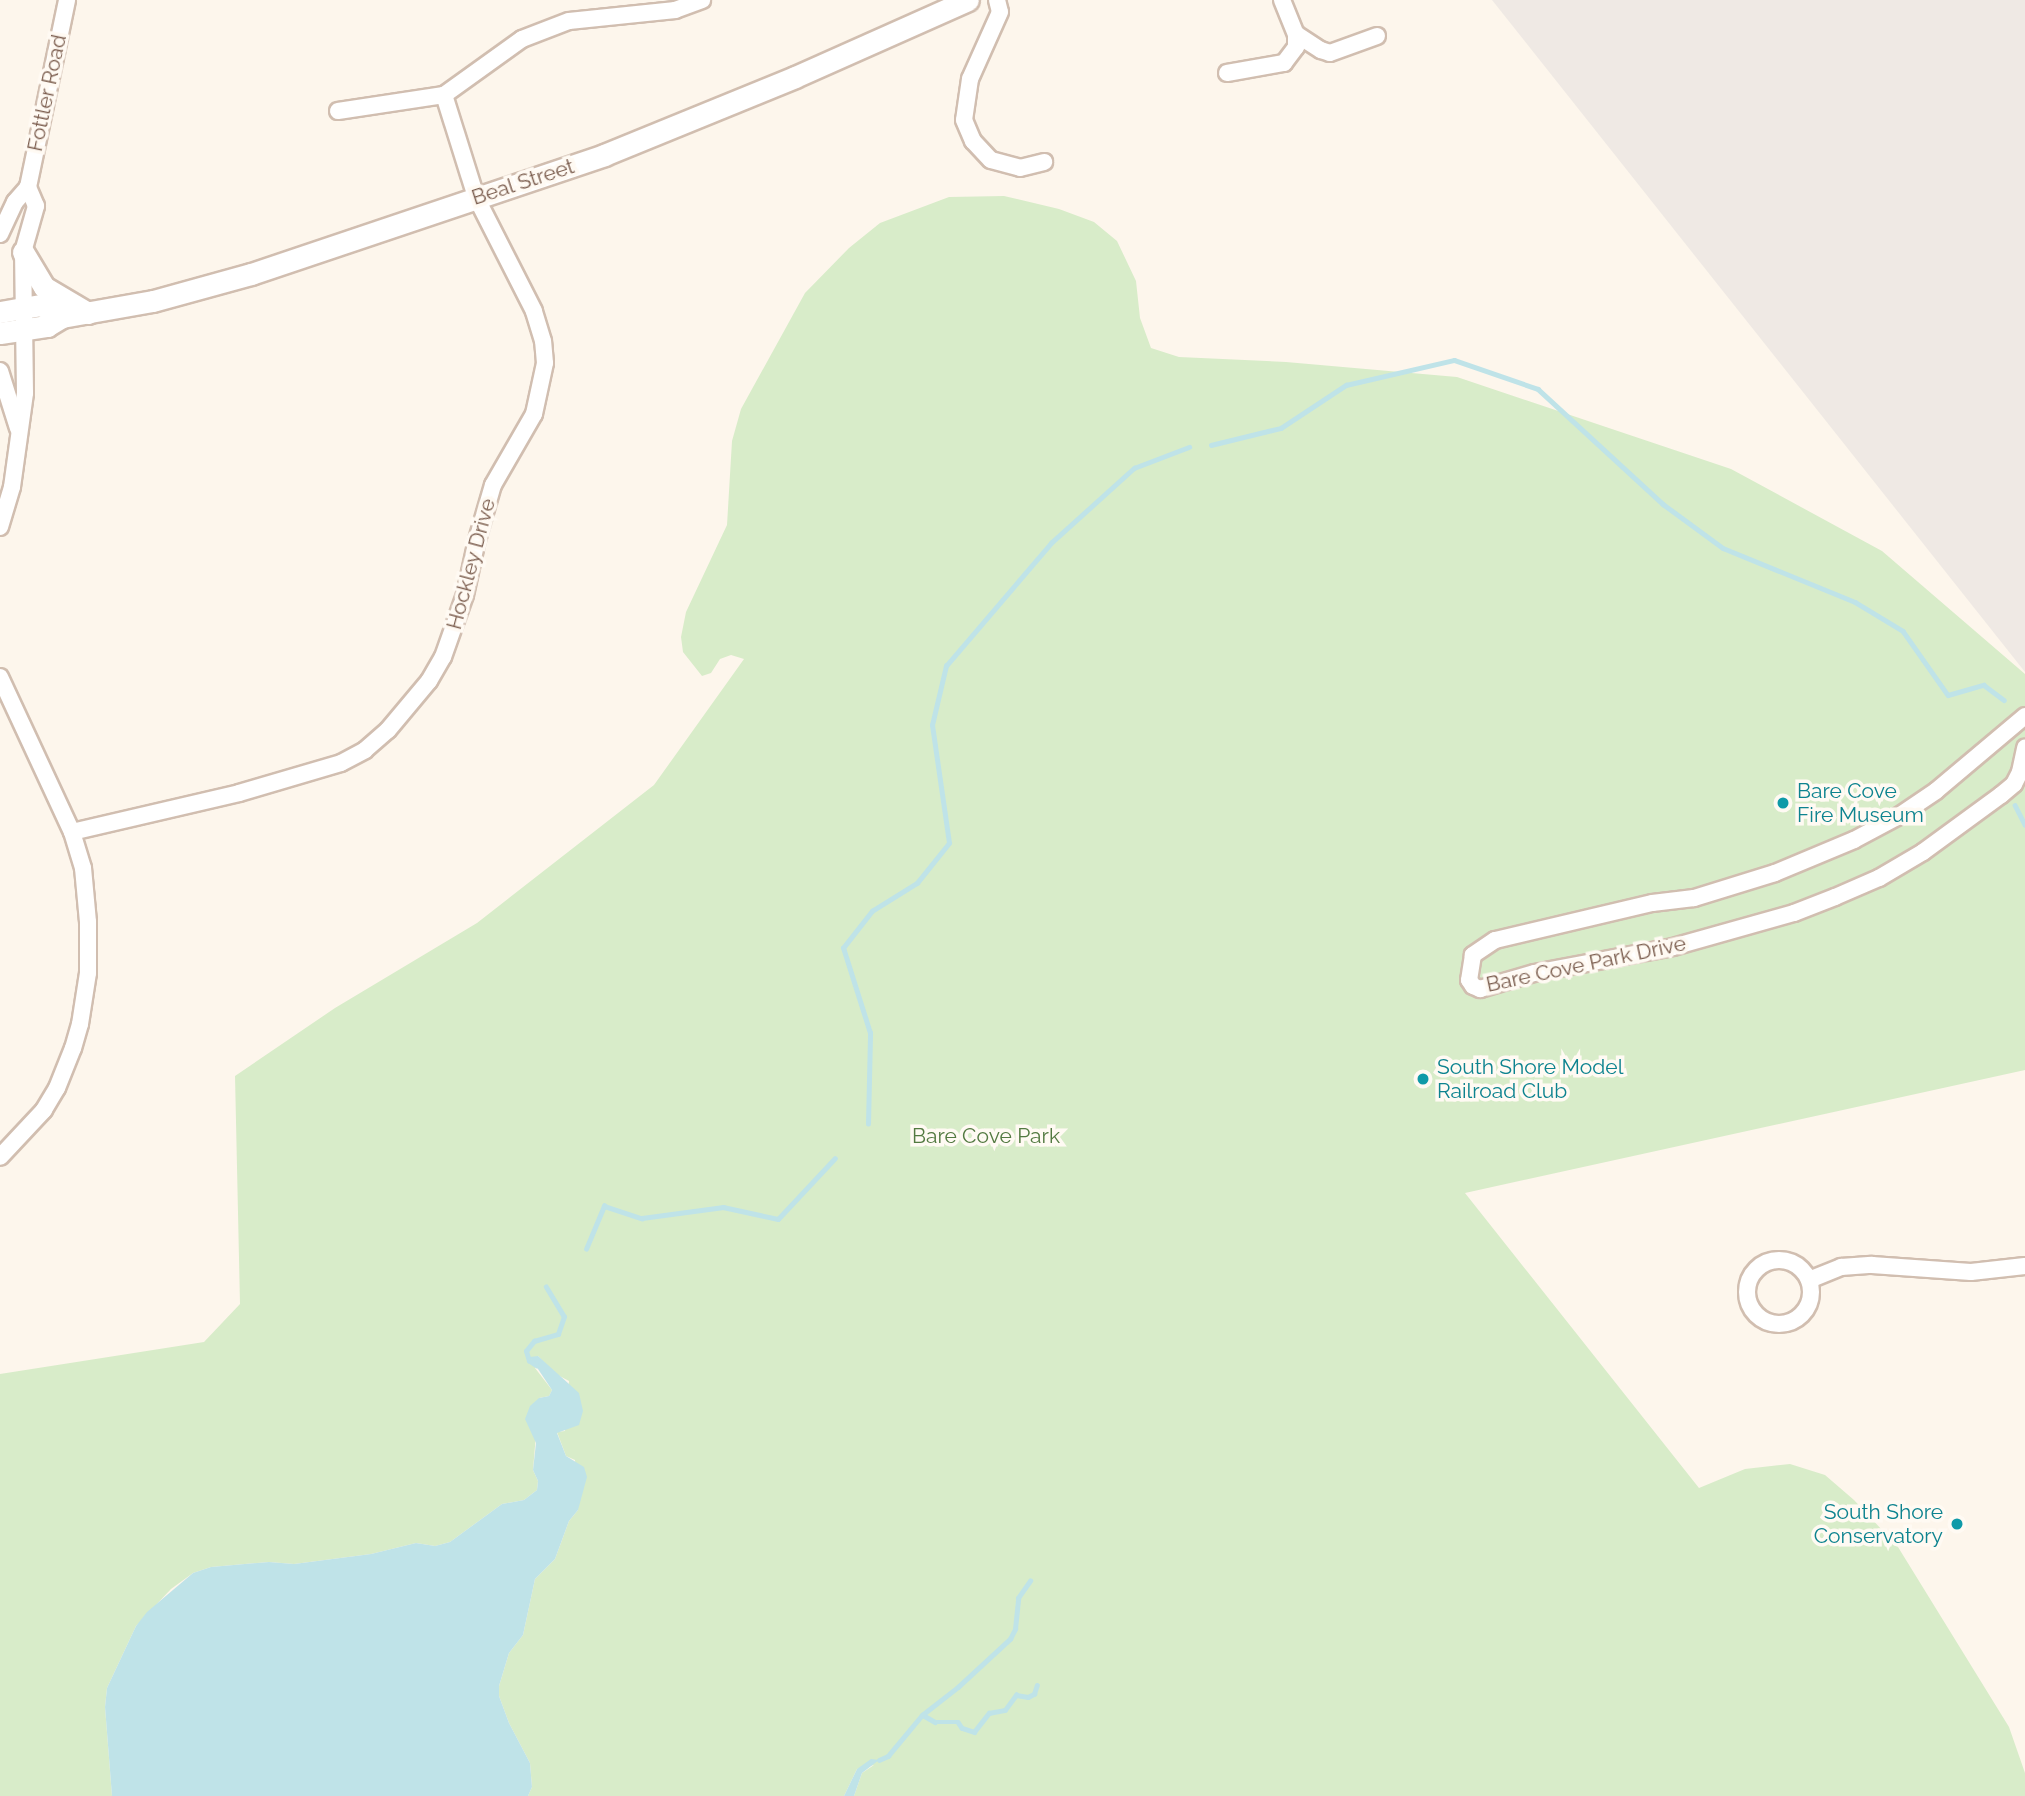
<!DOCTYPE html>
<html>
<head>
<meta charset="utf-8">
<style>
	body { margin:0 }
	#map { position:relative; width:2025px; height:1796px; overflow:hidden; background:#fdf6ec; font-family:Raleway,sans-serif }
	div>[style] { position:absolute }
	.industrial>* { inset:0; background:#efe9e4 }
	.green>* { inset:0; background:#d8ecc9 }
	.water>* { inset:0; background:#bfe3e8 }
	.stream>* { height:4.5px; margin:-2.25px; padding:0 2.25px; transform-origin:2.25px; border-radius:2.25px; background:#bfe3e8 }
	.roads { filter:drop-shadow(2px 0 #d1beb0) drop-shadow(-2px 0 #d1beb0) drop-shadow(0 2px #d1beb0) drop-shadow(0 -2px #d1beb0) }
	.minor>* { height:16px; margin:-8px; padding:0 8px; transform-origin:8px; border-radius:8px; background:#fff }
	.minor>.ring { margin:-8px; padding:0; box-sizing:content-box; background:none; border:16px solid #fff; border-radius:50% }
	.tertiary>* { height:21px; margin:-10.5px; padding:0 10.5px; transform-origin:10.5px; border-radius:10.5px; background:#fff }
	.dots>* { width:19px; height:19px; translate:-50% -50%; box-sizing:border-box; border:4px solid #fffaf3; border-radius:50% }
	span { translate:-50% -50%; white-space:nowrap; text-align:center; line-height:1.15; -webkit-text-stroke:7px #fffaf3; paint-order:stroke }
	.street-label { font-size:21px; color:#7a5c4d }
	.culture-label { font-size:21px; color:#0d838f }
	.left { translate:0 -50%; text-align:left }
	.right { translate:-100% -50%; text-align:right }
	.park-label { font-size:21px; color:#537a41 }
</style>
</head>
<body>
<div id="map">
	<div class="industrial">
		<i style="clip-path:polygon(1492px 0,2025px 0,2025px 672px)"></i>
	</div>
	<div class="green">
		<i style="clip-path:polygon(1004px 196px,1059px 209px,1094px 222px,1117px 241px,1136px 281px,1140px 318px,1151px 348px,1179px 357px,1286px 362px,1457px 377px,1731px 469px,1882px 551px,2025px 674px,2025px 1070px,1465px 1193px,1699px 1488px,1745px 1469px,1790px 1464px,1825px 1475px,1854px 1500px,1898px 1547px,2009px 1727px,2025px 1773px,2025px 1796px,854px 1796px,862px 1773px,874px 1765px,857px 1769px,844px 1796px,528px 1796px,532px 1787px,530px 1763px,509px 1723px,499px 1696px,499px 1686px,509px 1653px,523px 1635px,535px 1579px,555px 1559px,569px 1521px,578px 1510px,575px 1460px,566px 1456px,557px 1432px,565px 1431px,569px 1381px,554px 1373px,538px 1356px,535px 1368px,552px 1390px,549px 1396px,539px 1398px,533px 1470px,538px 1481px,537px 1490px,524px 1500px,502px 1504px,450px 1542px,435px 1546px,416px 1543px,371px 1554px,294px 1564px,269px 1562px,211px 1567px,193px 1573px,171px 1589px,136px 1626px,107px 1688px,105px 1707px,112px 1796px,0 1796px,0 1374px,204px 1342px,240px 1304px,235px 1076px,335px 1008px,477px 923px,654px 785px,744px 659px,731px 655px,720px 659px,711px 673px,702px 676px,683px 652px,681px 637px,686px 612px,727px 525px,732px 441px,741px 409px,805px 293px,849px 248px,880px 223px,949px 197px)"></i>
	</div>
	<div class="water">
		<i style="clip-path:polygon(538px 1356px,579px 1393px,583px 1411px,579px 1425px,557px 1433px,566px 1456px,584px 1467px,587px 1477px,578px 1510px,569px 1521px,555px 1559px,535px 1579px,523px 1635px,509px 1653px,499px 1686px,499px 1696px,509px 1723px,530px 1763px,532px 1787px,528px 1796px,112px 1796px,105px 1707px,107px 1688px,136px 1626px,147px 1612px,193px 1573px,211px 1567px,269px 1562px,294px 1564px,371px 1554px,416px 1543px,435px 1546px,450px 1542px,502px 1504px,524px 1500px,537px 1490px,538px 1481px,533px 1470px,536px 1443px,525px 1419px,530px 1406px,539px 1398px,549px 1396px,552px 1390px,530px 1357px)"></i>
		<i style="clip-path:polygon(871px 1759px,879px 1760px,862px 1773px,854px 1796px,844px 1796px,857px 1769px)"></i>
	</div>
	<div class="stream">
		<i style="left:1211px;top:445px;width:72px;rotate:-13.7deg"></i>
		<i style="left:1281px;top:428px;width:78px;rotate:-33.5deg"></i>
		<i style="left:1346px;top:385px;width:111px;rotate:-13deg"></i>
		<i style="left:1454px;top:360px;width:89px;rotate:19deg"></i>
		<i style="left:1538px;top:389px;width:170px;rotate:42.6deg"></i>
		<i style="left:1663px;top:504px;width:74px;rotate:36.3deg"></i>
		<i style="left:1723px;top:548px;width:143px;rotate:22.2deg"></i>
		<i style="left:1855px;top:602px;width:56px;rotate:31.1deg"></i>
		<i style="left:1903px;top:631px;width:78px;rotate:54.9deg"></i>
		<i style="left:1948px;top:695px;width:37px;rotate:-16deg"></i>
		<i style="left:1984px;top:685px;width:25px;rotate:37deg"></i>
		<i style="left:2015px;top:805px;width:22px;rotate:63deg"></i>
		<i style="left:868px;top:1124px;width:91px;rotate:-88.7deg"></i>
		<i style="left:870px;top:1033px;width:89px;rotate:-107.6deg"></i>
		<i style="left:843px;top:948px;width:47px;rotate:-51.9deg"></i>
		<i style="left:872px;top:911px;width:53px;rotate:-31.9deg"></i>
		<i style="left:917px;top:883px;width:51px;rotate:-51.3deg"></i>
		<i style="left:949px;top:843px;width:119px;rotate:-98.2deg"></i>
		<i style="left:932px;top:725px;width:61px;rotate:-76.7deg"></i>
		<i style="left:946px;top:666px;width:162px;rotate:-49.5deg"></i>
		<i style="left:1051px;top:543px;width:112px;rotate:-42.1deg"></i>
		<i style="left:1134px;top:468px;width:59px;rotate:-20.9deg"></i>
		<i style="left:586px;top:1249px;width:47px;rotate:-67.3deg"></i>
		<i style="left:604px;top:1206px;width:40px;rotate:18deg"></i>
		<i style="left:642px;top:1218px;width:82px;rotate:-7.7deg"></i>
		<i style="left:723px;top:1207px;width:56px;rotate:12.3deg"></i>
		<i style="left:778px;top:1219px;width:83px;rotate:-46.9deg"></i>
		<i style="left:537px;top:1366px;width:9px;rotate:-148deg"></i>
		<i style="left:529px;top:1361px;width:10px;rotate:-107deg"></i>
		<i style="left:526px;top:1351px;width:13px;rotate:-51deg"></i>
		<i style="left:534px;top:1341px;width:25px;rotate:-16deg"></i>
		<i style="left:558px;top:1334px;width:18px;rotate:-71deg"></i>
		<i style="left:564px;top:1317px;width:35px;rotate:-121deg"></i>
		<i style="left:923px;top:1715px;width:14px;rotate:30deg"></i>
		<i style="left:935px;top:1722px;width:23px"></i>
		<i style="left:958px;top:1722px;width:7px;rotate:56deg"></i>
		<i style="left:962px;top:1728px;width:13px;rotate:18deg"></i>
		<i style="left:974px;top:1732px;width:24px;rotate:-52deg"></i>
		<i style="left:989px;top:1713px;width:16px;rotate:-11deg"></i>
		<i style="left:1005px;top:1710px;width:19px;rotate:-54deg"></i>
		<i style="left:1016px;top:1695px;width:12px;rotate:9deg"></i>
		<i style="left:1028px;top:1697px;width:7px;rotate:-27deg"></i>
		<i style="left:1034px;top:1694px;width:9px;rotate:-72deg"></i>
		<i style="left:879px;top:1760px;width:10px;rotate:-24deg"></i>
		<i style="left:888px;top:1756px;width:53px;rotate:-50.3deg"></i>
		<i style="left:922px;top:1715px;width:46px;rotate:-37.9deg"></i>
		<i style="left:958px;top:1687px;width:71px;rotate:-42.7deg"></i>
		<i style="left:1010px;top:1639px;width:11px;rotate:-63deg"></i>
		<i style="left:1015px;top:1629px;width:31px;rotate:-84deg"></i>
		<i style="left:1018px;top:1598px;width:21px;rotate:-55deg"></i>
	</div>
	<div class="roads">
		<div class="minor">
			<i style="left:997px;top:0;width:12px;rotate:76deg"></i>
			<i style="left:1000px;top:12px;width:73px;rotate:114.1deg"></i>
			<i style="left:970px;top:79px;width:41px;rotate:98.3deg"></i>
			<i style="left:964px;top:120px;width:23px;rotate:67deg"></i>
			<i style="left:973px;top:141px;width:26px;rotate:47deg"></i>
			<i style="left:991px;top:160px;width:30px;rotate:15deg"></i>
			<i style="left:1020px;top:168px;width:25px;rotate:-14deg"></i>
			<i style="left:1282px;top:0;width:37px;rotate:68deg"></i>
			<i style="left:1296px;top:34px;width:30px;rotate:33deg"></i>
			<i style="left:1321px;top:50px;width:9px;rotate:18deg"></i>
			<i style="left:1330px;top:53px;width:50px;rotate:-19.9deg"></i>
			<i style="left:1227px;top:73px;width:58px;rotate:-10deg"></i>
			<i style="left:1284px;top:63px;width:20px;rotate:-53deg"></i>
			<i style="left:1296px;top:47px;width:13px;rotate:-90deg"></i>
			<i style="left:338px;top:111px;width:107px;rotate:-8.6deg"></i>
			<i style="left:444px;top:95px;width:96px;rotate:-35.7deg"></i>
			<i style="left:522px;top:39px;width:50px;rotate:-21deg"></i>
			<i style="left:569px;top:21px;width:107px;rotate:-5.9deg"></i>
			<i style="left:675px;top:10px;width:29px;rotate:-20deg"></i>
			<i style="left:0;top:234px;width:35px;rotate:-65deg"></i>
			<i style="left:15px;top:202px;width:20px;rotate:-49deg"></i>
			<i style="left:28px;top:187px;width:191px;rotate:-78.2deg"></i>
			<i style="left:0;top:371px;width:60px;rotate:72.5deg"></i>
			<i style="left:0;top:527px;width:42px;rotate:-73.3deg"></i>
			<i style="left:12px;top:487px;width:95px;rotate:-82.1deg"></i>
			<i style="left:25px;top:393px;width:141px;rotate:-90.8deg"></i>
			<i style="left:23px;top:252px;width:48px;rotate:-74.2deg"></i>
			<i style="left:36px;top:206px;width:21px;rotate:-113deg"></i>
			<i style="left:0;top:677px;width:171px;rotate:65.1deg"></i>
			<i style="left:72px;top:832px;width:38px;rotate:73deg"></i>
			<i style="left:83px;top:868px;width:54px;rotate:84.7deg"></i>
			<i style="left:88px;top:922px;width:51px;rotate:90deg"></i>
			<i style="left:88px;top:973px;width:52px;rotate:98.9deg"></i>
			<i style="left:80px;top:1024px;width:25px;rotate:106deg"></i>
			<i style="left:73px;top:1048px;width:43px;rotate:111.8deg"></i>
			<i style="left:57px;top:1088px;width:26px;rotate:121deg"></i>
			<i style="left:44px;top:1110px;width:64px;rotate:133.1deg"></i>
			<i style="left:2025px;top:716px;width:116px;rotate:139.9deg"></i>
			<i style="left:1936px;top:791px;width:45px;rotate:146deg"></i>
			<i style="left:1899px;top:816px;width:51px;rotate:151.9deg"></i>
			<i style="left:1854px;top:840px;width:86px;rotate:157.3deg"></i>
			<i style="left:1775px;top:873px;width:85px;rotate:162.8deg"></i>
			<i style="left:1694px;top:898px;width:42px;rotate:173.2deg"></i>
			<i style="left:1652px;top:903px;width:161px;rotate:166.7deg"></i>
			<i style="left:1495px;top:940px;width:27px;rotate:146deg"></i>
			<i style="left:1473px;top:955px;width:25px;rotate:99deg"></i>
			<i style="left:1469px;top:980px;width:7px;rotate:56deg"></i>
			<i style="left:1473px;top:986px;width:8px;rotate:23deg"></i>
			<i style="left:1480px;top:989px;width:56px;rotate:-16.5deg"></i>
			<i style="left:1534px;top:973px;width:141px;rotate:-10.6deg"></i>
			<i style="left:1673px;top:947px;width:126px;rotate:-15.7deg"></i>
			<i style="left:1794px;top:913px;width:44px;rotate:-21.3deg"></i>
			<i style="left:1835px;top:897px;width:48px;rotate:-23.4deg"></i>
			<i style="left:1879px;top:878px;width:51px;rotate:-30.6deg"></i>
			<i style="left:1923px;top:852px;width:97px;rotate:-36.2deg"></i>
			<i style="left:2001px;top:795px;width:17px;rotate:-40deg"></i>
			<i style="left:2014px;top:784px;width:13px;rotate:-63deg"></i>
			<i style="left:2020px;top:772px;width:25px;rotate:-78deg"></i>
			<i style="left:72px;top:832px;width:171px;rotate:-13.1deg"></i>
			<i style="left:239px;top:793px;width:106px;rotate:-16.4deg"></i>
			<i style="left:341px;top:763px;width:27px;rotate:-28deg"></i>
			<i style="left:365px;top:750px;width:30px;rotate:-41deg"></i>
			<i style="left:388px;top:730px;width:64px;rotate:-50.1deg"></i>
			<i style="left:429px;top:681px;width:28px;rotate:-60deg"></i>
			<i style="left:443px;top:657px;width:66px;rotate:-70.5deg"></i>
			<i style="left:465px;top:595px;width:56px;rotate:-77.7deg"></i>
			<i style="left:477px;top:540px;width:57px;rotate:-73.8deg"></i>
			<i style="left:493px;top:485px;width:82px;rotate:-60deg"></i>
			<i style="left:534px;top:414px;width:52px;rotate:-77.8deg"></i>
			<i style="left:545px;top:363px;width:22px;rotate:-95deg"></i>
			<i style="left:543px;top:341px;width:31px;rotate:-107deg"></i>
			<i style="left:534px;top:311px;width:128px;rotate:-117deg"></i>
			<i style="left:476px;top:197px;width:107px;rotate:-107.4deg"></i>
			<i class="ring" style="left:1747px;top:1260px;width:48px;height:48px"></i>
			<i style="left:1809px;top:1280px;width:35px;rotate:-22deg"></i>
			<i style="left:1841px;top:1267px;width:31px;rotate:-4deg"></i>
			<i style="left:1872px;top:1265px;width:99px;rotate:4deg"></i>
			<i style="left:1971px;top:1272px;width:54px;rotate:-6.3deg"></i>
		</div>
		<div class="tertiary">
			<i style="left:23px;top:252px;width:41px;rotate:59deg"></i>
			<i style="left:44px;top:287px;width:51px;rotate:30.6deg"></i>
			<i style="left:0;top:312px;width:42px;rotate:-9.7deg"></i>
			<i style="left:41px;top:305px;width:24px;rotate:30deg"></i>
			<i style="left:0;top:333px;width:48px;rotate:-8.5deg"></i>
			<i style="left:47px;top:326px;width:17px;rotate:-31deg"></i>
			<i style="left:62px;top:317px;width:92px;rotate:-10deg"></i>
			<i style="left:153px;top:301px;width:102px;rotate:-15.4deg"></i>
			<i style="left:251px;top:274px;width:373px;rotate:-18.6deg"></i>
			<i style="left:604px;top:155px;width:206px;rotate:-22.2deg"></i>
			<i style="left:795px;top:77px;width:189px;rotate:-24deg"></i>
		</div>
	</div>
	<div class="dots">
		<i style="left:1783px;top:803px;background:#0f9aa8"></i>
		<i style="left:1423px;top:1079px;background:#0f9aa8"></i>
		<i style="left:1957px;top:1524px;background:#0f9aa8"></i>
	</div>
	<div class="street-label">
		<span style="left:47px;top:93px;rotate:-78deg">Fottler Road</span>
		<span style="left:523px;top:182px;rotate:-18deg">Beal Street</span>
		<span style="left:471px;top:564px;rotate:-75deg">Hockley Drive</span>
		<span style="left:1586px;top:964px;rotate:-12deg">Bare Cove Park Drive</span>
	</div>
	<div class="culture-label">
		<span class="left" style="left:1797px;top:803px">Bare Cove<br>Fire Museum</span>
		<span class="left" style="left:1437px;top:1079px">South Shore Model<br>Railroad Club</span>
		<span class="right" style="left:1943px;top:1524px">South Shore<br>Conservatory</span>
	</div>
	<div class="park-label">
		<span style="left:986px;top:1136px">Bare Cove Park</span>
	</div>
</div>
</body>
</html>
